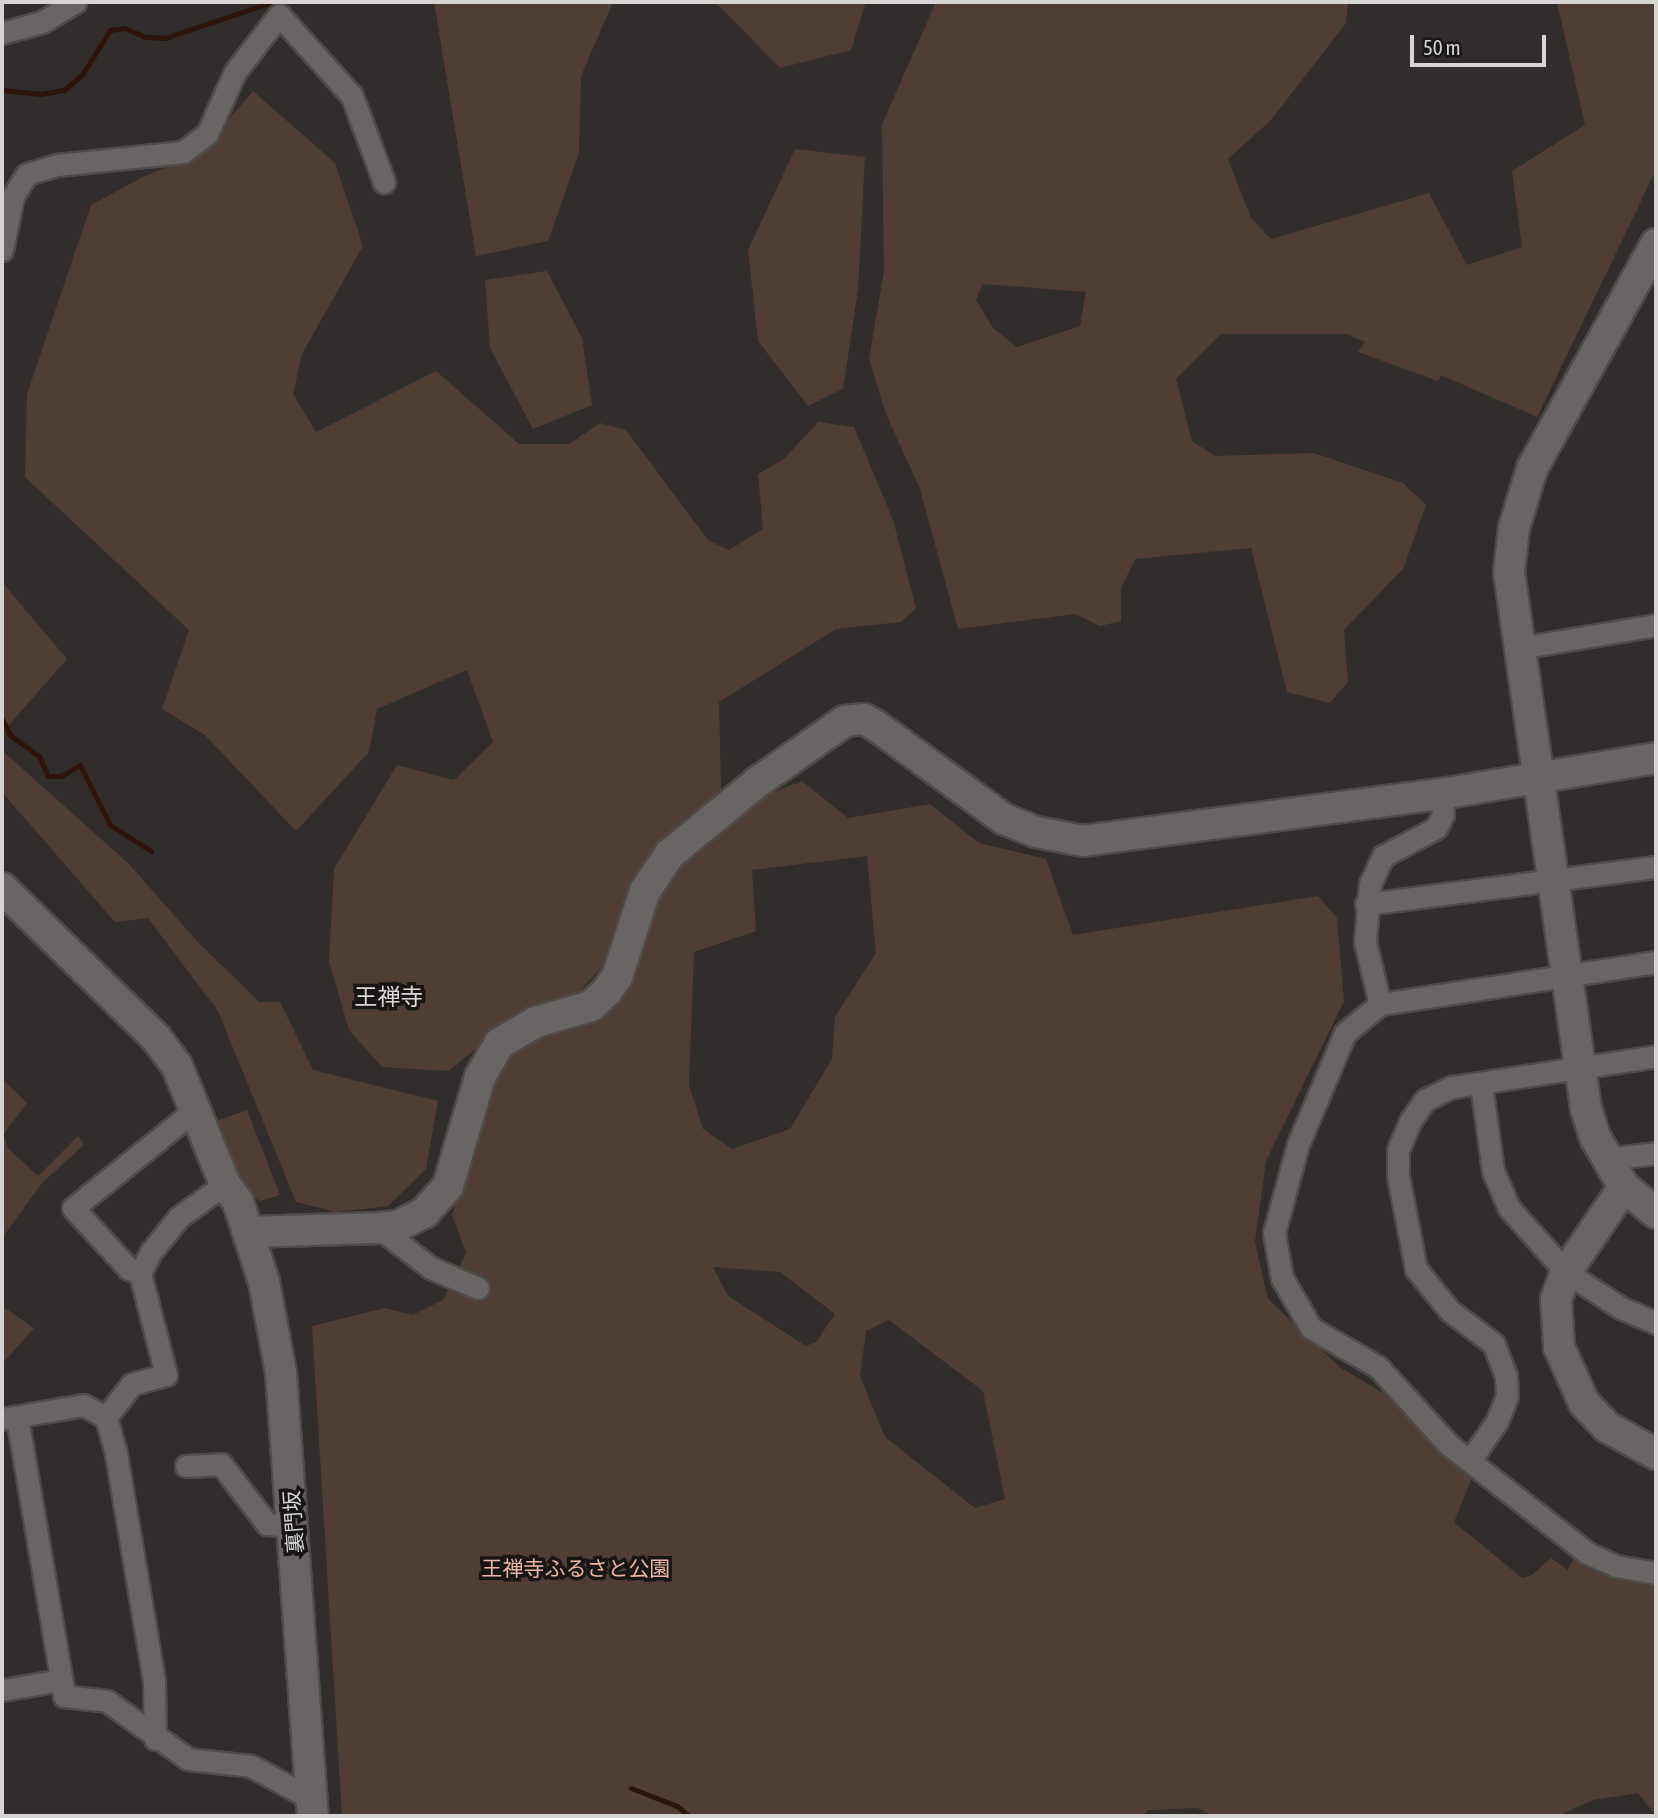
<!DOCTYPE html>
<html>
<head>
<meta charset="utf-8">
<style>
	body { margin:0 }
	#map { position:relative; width:1658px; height:1818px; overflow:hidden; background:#312d2c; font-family:"Asap Condensed","Noto Sans JP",sans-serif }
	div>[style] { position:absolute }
	.green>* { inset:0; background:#503d36 }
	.stream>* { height:5px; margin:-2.5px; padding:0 2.5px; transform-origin:2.5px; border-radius:2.5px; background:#2d140c }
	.roads { filter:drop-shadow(2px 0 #4e4b4a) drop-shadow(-2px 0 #4e4b4a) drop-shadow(0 2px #4e4b4a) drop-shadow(0 -2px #4e4b4a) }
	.street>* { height:21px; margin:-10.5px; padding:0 10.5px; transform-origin:10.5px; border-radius:10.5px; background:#696564 }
	.secondary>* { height:30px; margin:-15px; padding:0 15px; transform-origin:15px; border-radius:15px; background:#696564 }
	span { translate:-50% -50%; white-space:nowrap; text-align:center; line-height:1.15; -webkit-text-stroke:7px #171615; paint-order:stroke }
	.street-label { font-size:21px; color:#d7d5d4 }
	.park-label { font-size:21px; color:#eeb4a1 }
	.neighbourhood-label { font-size:23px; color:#ddd8d7 }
	.frame { position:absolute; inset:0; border:4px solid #d7d5d4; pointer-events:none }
	.scale { position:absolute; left:1410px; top:35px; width:136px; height:32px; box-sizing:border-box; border:4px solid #d7d5d4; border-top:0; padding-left:9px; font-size:21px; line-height:24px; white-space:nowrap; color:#d7d5d4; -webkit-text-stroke:5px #171615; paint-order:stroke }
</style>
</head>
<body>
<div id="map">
	<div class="green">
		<i style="clip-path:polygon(434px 2px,613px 2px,581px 76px,579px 153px,548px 241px,476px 256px)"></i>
		<i style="clip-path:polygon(715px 2px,866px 2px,851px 50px,780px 68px)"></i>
		<i style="clip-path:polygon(evenodd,936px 2px,1348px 2px,1346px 23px,1271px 120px,1228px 159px,1251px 218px,1271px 239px,1429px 193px,1467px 265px,1522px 247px,1512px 171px,1585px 125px,1557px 2px,1656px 2px,1656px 170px,1537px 417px,1441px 375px,1438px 381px,1358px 352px,1365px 342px,1347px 334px,1221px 334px,1176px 379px,1192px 441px,1215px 456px,1314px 453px,1403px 483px,1426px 505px,1403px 569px,1344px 630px,1348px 682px,1330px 703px,1287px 692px,1251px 548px,1135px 559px,1121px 588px,1121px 621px,1100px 626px,1075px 614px,958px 629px,920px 489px,886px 414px,869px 359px,884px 271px,882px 124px,936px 2px,983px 284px,1086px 292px,1080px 326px,1017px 347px,993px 328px,976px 300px,983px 284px)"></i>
		<i style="clip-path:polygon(253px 91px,335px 163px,363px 246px,302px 354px,293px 394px,316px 432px,436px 371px,519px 444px,569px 444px,600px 423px,626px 430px,708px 540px,729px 550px,763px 529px,758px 474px,784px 459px,818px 422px,854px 427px,893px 520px,916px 608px,901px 622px,836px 629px,719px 702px,721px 790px,665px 841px,626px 900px,608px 961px,576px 995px,513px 1019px,448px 1071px,382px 1067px,349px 1030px,329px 961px,334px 869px,397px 765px,454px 780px,493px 742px,467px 670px,377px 709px,369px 752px,296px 831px,205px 735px,162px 709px,189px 630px,25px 477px,27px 394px,91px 205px,145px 176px,198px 155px)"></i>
		<i style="clip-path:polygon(795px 149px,865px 157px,858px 290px,843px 389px,808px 406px,758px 341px,748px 250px)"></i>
		<i style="clip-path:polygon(547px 271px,582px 338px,592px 405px,533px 429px,490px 348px,485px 280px)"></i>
		<i style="clip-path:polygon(2px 582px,67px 659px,2px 733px)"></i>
		<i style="clip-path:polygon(4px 752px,129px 864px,196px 940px,259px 1002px,280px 1002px,313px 1070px,438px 1101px,426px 1169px,388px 1206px,336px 1212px,296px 1202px,218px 1011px,148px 918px,115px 922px,2px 792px)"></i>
		<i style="clip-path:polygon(evenodd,802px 781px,848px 818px,930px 804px,979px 843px,1046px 859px,1073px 935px,1318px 896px,1337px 918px,1344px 1001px,1266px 1161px,1255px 1242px,1268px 1299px,1341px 1368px,1383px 1393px,1472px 1478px,1454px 1522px,1522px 1578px,1532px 1575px,1551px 1558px,1568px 1570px,1574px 1558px,1583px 1567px,1656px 1578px,1656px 1816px,1638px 1793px,1593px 1800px,1557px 1816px,1214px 1816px,1197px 1808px,1149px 1810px,1142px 1816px,342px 1816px,312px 1326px,385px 1308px,413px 1315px,443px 1300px,466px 1253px,452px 1215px,499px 1074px,523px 1041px,605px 1013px,673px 870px,747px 803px,802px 781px,867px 856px,876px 953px,835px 1017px,832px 1059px,790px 1129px,732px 1149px,703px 1129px,689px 1085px,694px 952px,756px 931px,752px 870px,867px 856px,802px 781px,713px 1267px,780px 1272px,835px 1314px,816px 1342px,806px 1346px,728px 1296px,713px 1267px,802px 781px,889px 1320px,983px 1391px,1005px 1499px,975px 1508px,885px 1437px,860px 1376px,866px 1331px,889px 1320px)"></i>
		<i style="clip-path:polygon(2px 1079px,27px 1103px,3px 1135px,8px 1148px,38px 1176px,78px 1136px,84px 1145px,42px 1183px,2px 1238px)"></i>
		<i style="clip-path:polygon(247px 1110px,280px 1195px,260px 1201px,244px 1191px,216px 1121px)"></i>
		<i style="clip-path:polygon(2px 1306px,34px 1328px,2px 1364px)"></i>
	</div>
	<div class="stream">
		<i style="left:2px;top:90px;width:39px;rotate:6deg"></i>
		<i style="left:41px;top:94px;width:23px;rotate:-10deg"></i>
		<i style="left:64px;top:90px;width:23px;rotate:-40deg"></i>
		<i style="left:82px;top:75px;width:53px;rotate:-58.1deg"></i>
		<i style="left:110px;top:30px;width:15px;rotate:-8deg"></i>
		<i style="left:125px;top:28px;width:22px;rotate:24deg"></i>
		<i style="left:145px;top:37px;width:20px;rotate:3deg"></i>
		<i style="left:165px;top:38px;width:113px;rotate:-18.6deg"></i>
		<i style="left:2px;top:719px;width:18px;rotate:63deg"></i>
		<i style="left:10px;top:735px;width:36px;rotate:36deg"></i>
		<i style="left:39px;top:756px;width:22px;rotate:66deg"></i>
		<i style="left:48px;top:776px;width:13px"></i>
		<i style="left:61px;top:776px;width:22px;rotate:-30deg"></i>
		<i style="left:80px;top:765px;width:67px;rotate:63.4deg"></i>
		<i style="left:110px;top:825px;width:49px;rotate:32.4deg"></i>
		<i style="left:631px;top:1788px;width:49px;rotate:21.4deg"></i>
		<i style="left:677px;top:1806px;width:16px;rotate:40deg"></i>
	</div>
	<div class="roads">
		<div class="street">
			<i style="left:2px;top:33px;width:41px;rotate:-15.4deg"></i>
			<i style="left:42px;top:22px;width:39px;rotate:-31deg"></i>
			<i style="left:2px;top:250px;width:55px;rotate:-78.5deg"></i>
			<i style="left:13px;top:196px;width:26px;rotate:-58deg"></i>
			<i style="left:27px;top:174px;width:31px;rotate:-17deg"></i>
			<i style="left:57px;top:165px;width:127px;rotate:-5.9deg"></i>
			<i style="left:183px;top:152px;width:30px;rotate:-37deg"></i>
			<i style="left:207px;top:134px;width:68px;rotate:-65.7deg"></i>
			<i style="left:235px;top:72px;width:72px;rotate:-52.3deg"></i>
			<i style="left:279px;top:15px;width:109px;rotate:48deg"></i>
			<i style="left:352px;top:96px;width:92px;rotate:69.6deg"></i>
			<i style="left:1519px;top:648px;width:139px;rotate:-9.5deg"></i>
			<i style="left:1366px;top:904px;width:292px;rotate:-7.3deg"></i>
			<i style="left:1656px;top:962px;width:279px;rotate:171.3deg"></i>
			<i style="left:1380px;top:1004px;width:45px;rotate:140.4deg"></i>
			<i style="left:1345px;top:1033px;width:121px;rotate:112.9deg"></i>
			<i style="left:1298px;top:1144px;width:92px;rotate:105.1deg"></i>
			<i style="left:1274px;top:1233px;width:46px;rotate:79.9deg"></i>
			<i style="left:1282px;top:1278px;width:58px;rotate:59.9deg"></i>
			<i style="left:1311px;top:1328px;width:78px;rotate:30.2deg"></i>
			<i style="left:1378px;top:1367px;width:105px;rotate:47.7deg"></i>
			<i style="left:1449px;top:1445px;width:175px;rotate:38deg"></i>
			<i style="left:1587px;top:1553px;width:32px;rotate:24deg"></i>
			<i style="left:1616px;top:1566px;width:41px;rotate:9.9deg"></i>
			<i style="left:1380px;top:1004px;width:64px;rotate:-103.6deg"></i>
			<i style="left:1365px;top:942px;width:58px;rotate:-85.1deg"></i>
			<i style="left:1370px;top:884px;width:31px;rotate:-65deg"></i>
			<i style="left:1383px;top:856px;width:60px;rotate:-27.8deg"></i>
			<i style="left:1436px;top:828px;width:16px;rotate:-63deg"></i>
			<i style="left:1443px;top:814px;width:20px;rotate:-96deg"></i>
			<i style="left:1481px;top:1084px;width:88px;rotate:82.1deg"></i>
			<i style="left:1493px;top:1171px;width:40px;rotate:66.6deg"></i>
			<i style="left:1509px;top:1208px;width:86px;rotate:48.3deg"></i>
			<i style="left:1566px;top:1272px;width:66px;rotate:33.2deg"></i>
			<i style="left:1621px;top:1308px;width:38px;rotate:23deg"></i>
			<i style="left:195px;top:1110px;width:156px;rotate:141.2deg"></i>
			<i style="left:73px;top:1208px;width:83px;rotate:47.4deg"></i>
			<i style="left:129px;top:1269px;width:12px;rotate:20deg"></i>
			<i style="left:140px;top:1273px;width:22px;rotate:-63deg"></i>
			<i style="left:150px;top:1253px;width:46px;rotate:-51.1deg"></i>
			<i style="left:179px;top:1217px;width:57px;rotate:-35.7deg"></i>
			<i style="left:1606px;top:1159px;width:50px;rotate:-6.8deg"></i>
			<i style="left:379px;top:1228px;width:66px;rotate:37.6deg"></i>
			<i style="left:431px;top:1268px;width:51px;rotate:23.1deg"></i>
			<i style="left:17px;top:1417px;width:283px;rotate:80.4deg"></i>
			<i style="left:64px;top:1696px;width:43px;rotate:6.6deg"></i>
			<i style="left:107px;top:1701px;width:100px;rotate:35.6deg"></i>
			<i style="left:188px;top:1759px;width:63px;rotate:6.3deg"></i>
			<i style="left:251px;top:1766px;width:69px;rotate:28.4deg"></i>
			<i style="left:106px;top:1417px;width:42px;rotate:-51.8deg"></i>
			<i style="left:132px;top:1384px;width:35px;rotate:-15deg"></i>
			<i style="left:166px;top:1375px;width:105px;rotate:-104.3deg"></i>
			<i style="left:2px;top:1419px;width:82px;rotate:-9.8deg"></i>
			<i style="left:83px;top:1405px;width:26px;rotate:28deg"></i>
			<i style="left:106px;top:1417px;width:38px;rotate:75deg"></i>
			<i style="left:116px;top:1454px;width:231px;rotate:80.5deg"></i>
			<i style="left:154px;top:1682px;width:57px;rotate:89deg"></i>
			<i style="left:1472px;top:1458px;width:45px;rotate:-56deg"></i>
			<i style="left:1497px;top:1421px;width:27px;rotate:-68deg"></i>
			<i style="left:1507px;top:1396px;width:20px;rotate:-93deg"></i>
			<i style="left:1506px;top:1376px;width:34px;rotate:-111deg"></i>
			<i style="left:1494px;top:1344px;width:55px;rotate:-143.1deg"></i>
			<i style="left:1450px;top:1311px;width:54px;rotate:-129deg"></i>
			<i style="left:1416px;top:1269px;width:95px;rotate:-101deg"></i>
			<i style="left:1398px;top:1176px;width:26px;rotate:-90deg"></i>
			<i style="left:1398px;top:1150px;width:33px;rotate:-67deg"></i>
			<i style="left:1411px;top:1120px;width:24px;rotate:-55deg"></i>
			<i style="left:1425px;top:1100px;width:30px;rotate:-26deg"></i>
			<i style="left:1452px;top:1087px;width:206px;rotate:-8.6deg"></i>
			<i style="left:186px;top:1466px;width:35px;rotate:-3deg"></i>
			<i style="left:221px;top:1464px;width:76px;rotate:52.5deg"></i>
			<i style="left:267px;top:1524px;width:27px;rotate:4deg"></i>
			<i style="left:2px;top:1690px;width:60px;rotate:-9.6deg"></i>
		</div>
		<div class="secondary">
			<i style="left:1656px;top:244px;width:257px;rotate:118.9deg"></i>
			<i style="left:1532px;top:469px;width:62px;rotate:107deg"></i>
			<i style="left:1514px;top:528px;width:44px;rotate:96.5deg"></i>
			<i style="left:1509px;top:572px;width:542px;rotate:81.83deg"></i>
			<i style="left:1586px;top:1108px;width:30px;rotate:73deg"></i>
			<i style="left:1595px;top:1137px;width:58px;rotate:59.9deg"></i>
			<i style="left:1624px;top:1187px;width:103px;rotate:124.3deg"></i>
			<i style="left:1566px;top:1272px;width:29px;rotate:110deg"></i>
			<i style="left:1556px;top:1299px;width:48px;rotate:86.4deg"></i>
			<i style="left:1559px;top:1347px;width:61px;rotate:65.9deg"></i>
			<i style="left:1584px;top:1403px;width:33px;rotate:46deg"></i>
			<i style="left:1607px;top:1427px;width:56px;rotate:28.9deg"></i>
			<i style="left:2px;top:888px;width:215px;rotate:44.2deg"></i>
			<i style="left:156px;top:1038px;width:35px;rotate:53deg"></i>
			<i style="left:177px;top:1066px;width:127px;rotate:67.9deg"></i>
			<i style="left:225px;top:1184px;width:22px;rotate:54deg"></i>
			<i style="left:238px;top:1202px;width:84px;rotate:72deg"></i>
			<i style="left:264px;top:1282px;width:93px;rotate:79.4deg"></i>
			<i style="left:281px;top:1373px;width:444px;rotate:85.9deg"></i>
			<i style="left:1624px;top:1187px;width:41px;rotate:39.1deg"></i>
			<i style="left:248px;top:1232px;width:131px;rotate:-1.7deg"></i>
			<i style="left:379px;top:1228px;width:19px;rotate:-6deg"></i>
			<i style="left:398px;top:1226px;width:29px;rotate:-27deg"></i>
			<i style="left:424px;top:1213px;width:36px;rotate:-48deg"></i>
			<i style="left:448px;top:1186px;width:114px;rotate:-73.6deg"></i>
			<i style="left:480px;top:1077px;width:39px;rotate:-60deg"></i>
			<i style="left:500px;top:1043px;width:42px;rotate:-30.3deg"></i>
			<i style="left:536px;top:1022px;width:57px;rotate:-16.2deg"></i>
			<i style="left:591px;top:1006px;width:21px;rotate:-43deg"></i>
			<i style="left:606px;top:992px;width:19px;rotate:-54deg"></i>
			<i style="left:617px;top:977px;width:90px;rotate:-72deg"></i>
			<i style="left:645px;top:891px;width:45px;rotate:-56deg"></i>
			<i style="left:670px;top:854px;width:115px;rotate:-39.4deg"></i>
			<i style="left:759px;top:781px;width:105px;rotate:-34.9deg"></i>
			<i style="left:845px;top:721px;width:19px;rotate:-6deg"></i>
			<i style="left:864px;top:719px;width:13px;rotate:29deg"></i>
			<i style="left:875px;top:725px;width:160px;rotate:36.1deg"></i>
			<i style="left:1004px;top:819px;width:35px;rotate:22deg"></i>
			<i style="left:1036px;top:832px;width:48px;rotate:10.8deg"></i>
			<i style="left:1083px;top:841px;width:361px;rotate:-7.5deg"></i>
			<i style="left:1441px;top:794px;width:218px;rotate:-9.5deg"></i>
		</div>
	</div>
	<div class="street-label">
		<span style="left:293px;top:1522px;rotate:-94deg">裏門坂</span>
	</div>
	<div class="park-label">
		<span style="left:576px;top:1568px">王禅寺ふるさと公園</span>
	</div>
	<div class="neighbourhood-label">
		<span style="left:389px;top:997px">王禅寺</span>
	</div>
	<div class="frame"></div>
	<div class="scale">50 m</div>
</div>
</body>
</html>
